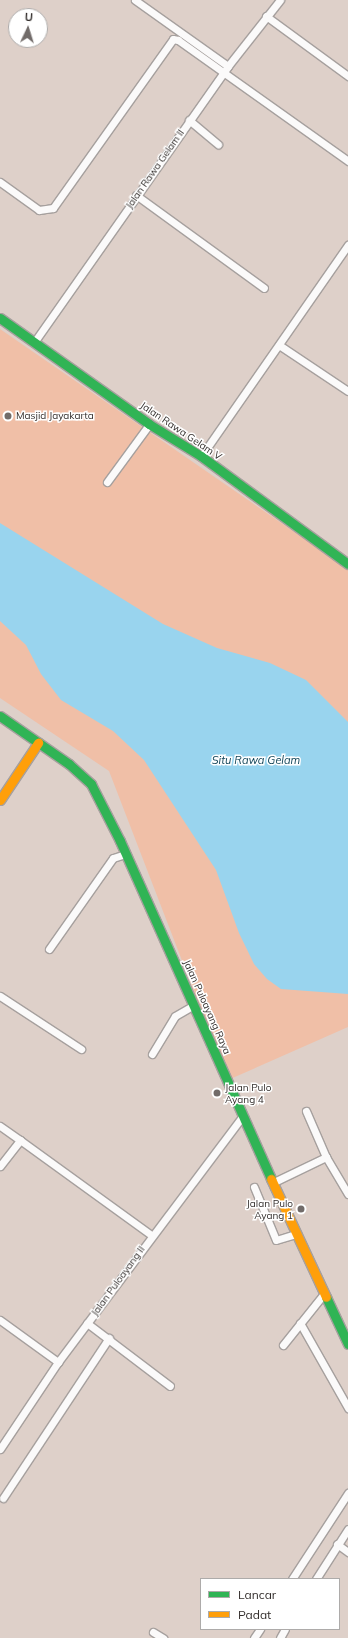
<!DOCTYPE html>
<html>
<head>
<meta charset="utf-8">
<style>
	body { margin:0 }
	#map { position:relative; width:348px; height:1638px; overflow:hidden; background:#e7dfdc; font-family:Mulish,sans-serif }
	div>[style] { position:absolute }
	.built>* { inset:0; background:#ded0c9 }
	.green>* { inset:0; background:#f0bfa7 }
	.water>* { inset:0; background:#99d4ee }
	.roads { filter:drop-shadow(1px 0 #a6a09e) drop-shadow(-1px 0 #a6a09e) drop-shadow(0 1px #a6a09e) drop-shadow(0 -1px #a6a09e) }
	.lane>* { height:7px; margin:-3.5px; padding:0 3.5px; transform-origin:3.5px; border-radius:3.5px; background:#fbfafa }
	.fast>* { height:9px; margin:-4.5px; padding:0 4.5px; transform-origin:4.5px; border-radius:4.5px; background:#30b455 }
	.slow>* { height:9px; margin:-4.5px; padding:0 4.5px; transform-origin:4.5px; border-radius:4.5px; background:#ff9f0a }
	.dots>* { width:11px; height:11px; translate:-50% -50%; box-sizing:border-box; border:2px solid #fff; border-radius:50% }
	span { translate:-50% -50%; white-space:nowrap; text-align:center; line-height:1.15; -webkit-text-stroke:3px #fff; paint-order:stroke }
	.street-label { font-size:10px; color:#322d2b }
	.poi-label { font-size:10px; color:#322d2b }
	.left { translate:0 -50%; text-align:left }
	.right { translate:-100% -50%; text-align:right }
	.water-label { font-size:11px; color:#104458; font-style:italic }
	.legend { position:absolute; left:200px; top:1578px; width:140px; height:52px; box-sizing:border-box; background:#fff; border:1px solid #adabaa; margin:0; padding:5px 7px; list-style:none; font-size:12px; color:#322d2b }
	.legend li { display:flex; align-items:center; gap:8px; height:20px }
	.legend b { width:20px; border:1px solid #adabaa }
	.north { position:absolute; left:8px; top:8px; width:40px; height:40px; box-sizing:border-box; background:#fff; border:1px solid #adabaa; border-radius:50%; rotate:4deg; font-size:11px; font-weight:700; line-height:16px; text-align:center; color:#322d2b }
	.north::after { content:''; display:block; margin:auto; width:14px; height:18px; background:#716b69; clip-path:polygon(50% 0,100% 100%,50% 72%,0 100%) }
</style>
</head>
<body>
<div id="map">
	<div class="built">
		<i style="clip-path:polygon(evenodd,0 0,348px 0,348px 1638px,0 1638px,0 0,16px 16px,40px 16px,40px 40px,16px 40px,16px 16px,0 0,201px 1579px,339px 1579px,339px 1629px,201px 1629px,201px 1579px)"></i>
	</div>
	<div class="green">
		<i style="clip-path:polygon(0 329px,348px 569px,348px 1027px,228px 1080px,109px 771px,0 698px)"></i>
	</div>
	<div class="water">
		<i style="clip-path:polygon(0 523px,163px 624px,217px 648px,270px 663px,306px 680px,348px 722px,348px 994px,281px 989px,267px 979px,254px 964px,239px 933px,216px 870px,144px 760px,113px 731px,61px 700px,41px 674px,26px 645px,0 621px)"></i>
	</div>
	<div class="roads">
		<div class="lane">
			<i style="left:135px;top:0;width:114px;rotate:35.4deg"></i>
			<i style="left:266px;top:16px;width:102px;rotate:36.2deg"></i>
			<i style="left:189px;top:120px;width:38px;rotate:40deg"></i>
			<i style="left:0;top:182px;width:48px;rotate:35.7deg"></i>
			<i style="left:39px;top:210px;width:14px;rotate:-8deg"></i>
			<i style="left:53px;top:208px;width:207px;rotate:-54.6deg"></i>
			<i style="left:173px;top:39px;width:5px;rotate:11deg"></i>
			<i style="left:178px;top:40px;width:209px;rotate:35.4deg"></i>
			<i style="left:136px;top:195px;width:158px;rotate:36deg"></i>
			<i style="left:35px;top:341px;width:336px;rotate:-54.9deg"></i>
			<i style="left:228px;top:66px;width:84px;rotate:-51.8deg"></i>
			<i style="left:279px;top:345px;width:83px;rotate:33.7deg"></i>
			<i style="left:202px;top:455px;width:256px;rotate:-55.2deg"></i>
			<i style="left:107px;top:482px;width:69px;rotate:-53.8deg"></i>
			<i style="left:49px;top:949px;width:111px;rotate:-54.9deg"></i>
			<i style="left:113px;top:858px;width:13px;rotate:-18deg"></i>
			<i style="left:0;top:996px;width:97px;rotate:33.2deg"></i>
			<i style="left:152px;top:1054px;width:44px;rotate:-58.8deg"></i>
			<i style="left:175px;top:1016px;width:20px;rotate:-30deg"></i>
			<i style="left:306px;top:1111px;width:50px;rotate:66.5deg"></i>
			<i style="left:0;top:1126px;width:24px;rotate:35deg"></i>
			<i style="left:0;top:1166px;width:33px;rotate:-52deg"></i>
			<i style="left:20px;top:1140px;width:162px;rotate:35.9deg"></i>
			<i style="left:274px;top:1182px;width:58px;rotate:-25.7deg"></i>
			<i style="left:326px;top:1157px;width:43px;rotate:59.3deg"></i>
			<i style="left:254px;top:1187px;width:57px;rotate:67.5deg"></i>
			<i style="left:276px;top:1240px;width:21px;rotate:-17deg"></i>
			<i style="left:0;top:1320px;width:72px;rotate:35.9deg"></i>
			<i style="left:87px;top:1323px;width:104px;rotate:37.2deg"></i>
			<i style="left:300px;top:1323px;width:98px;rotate:60.5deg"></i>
			<i style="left:283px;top:1345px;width:64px;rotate:-51.3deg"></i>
			<i style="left:0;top:1449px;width:105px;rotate:-56.3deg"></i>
			<i style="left:58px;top:1362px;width:305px;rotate:-53.1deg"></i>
			<i style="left:3px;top:1498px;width:192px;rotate:-56.5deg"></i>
			<i style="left:337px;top:1544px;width:14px;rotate:36deg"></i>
			<i style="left:292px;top:1579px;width:103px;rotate:-56.9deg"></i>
			<i style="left:316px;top:1579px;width:59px;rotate:-57.4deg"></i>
			<i style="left:153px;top:1632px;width:12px;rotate:31deg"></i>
			<i style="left:254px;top:1638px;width:11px;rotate:-56deg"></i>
			<i style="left:280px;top:1638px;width:10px;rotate:-61deg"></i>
		</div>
		<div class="fast">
			<i style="left:0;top:318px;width:183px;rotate:35.4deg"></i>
			<i style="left:149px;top:424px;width:61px;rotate:31.6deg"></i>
			<i style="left:201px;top:456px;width:182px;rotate:36.3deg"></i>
			<i style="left:0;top:716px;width:84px;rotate:34.8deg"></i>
			<i style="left:69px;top:764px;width:30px;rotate:42deg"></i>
			<i style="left:91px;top:784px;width:64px;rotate:63deg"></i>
			<i style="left:120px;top:841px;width:370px;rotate:65.9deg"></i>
			<i style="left:326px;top:1297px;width:52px;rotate:64.9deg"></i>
		</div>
		<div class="slow">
			<i style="left:0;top:800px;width:69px;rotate:-56.3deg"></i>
			<i style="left:271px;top:1179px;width:130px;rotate:65deg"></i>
		</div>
	</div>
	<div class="dots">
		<i style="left:8px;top:416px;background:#716b69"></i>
		<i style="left:217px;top:1093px;background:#716b69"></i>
		<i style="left:301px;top:1209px;background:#716b69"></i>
	</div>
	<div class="street-label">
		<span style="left:155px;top:169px;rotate:-55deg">Jalan Rawa Gelam II</span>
		<span style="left:181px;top:431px;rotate:34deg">Jalan Rawa Gelam V</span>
		<span style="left:207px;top:1007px;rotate:66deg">Jalan Puloayang Raya</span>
		<span style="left:118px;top:1281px;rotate:-54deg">Jalan Puloayang II</span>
	</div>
	<div class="poi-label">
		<span class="left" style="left:16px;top:416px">Masjid Jayakarta</span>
		<span class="left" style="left:225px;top:1093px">Jalan Pulo<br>Ayang 4</span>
		<span class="right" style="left:293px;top:1209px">Jalan Pulo<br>Ayang 1</span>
	</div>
	<div class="water-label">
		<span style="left:256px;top:760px">Situ Rawa Gelam</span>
	</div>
	<ul class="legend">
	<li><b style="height:5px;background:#30b455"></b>Lancar</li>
	<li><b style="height:5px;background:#ff9f0a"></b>Padat</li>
	</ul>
	<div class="north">U</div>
</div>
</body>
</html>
